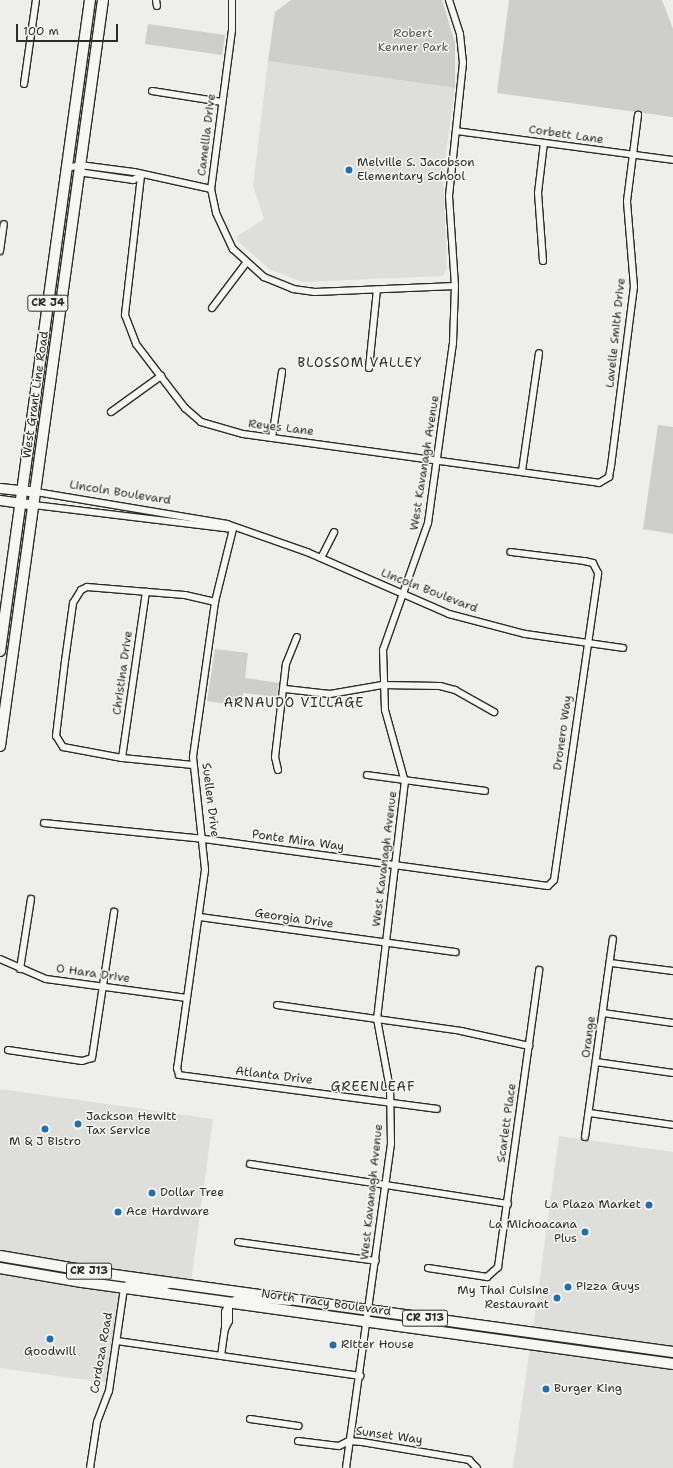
<!DOCTYPE html>
<html>
<head>
<meta charset="utf-8">
<style>
	body { margin:0 }
	#map { position:relative; width:673px; height:1468px; overflow:hidden; background:#eeeeea; font-family:"Shantell Sans",sans-serif }
	div>[style] { position:absolute }
	.built>* { inset:0; background:#dededb }
	.green>* { inset:0; background:#cececa }
	.roads { filter:drop-shadow(1px 0 #2b2b2b) drop-shadow(-1px 0 #2b2b2b) drop-shadow(0 1px #2b2b2b) drop-shadow(0 -1px #2b2b2b) }
	.street>* { height:6px; margin:-3px; padding:0 3px; transform-origin:3px; border-radius:3px; background:#f6f6f2 }
	.secondary>* { height:9px; margin:-4.5px; padding:0 4.5px; transform-origin:4.5px; border-radius:4.5px; background:#f6f6f2 }
	.primary>* { height:10px; margin:-5px; padding:0 5px; transform-origin:5px; border-radius:5px; background:#f6f6f2 }
	.dots>* { width:11px; height:11px; translate:-50% -50%; box-sizing:border-box; border:2px solid #f6f6f2; border-radius:50% }
	span { translate:-50% -50%; white-space:nowrap; text-align:center; line-height:1.15; -webkit-text-stroke:3px #f6f6f2; paint-order:stroke }
	.shield-label span { padding:1px 3px; background:#f6f6f2; border:1px solid; border-radius:3px; -webkit-text-stroke-width:0 }
	.shield-label { font-size:11px; color:#2b2b2b; font-weight:700 }
	.park-label { font-size:12px; color:#545453 }
	.street-label { font-size:12px; color:#2b2b2b }
	.poi-label { font-size:12px; color:#2b2b2b }
	.left { translate:0 -50%; text-align:left }
	.right { translate:-100% -50%; text-align:right }
	.neighbourhood-label { font-size:13px; color:#2b2b2b; letter-spacing:1px }
	.scale { position:absolute; left:16px; top:24px; width:102px; height:18px; box-sizing:border-box; border:2px solid #2b2b2b; border-top:0; padding-left:5px; font-size:12px; line-height:14px; white-space:nowrap; color:#2b2b2b; -webkit-text-stroke:3px #f6f6f2; paint-order:stroke }
</style>
</head>
<body>
<div id="map">
	<div class="built">
		<i style="clip-path:polygon(268px 61px,455px 88px,443px 174px,447px 268px,443px 276px,303px 282px,269px 269px,240px 243px,236px 237px,264px 219px,253px 186px)"></i>
		<i style="clip-path:polygon(0 1089px,213px 1119px,191px 1282px,0 1253px)"></i>
		<i style="clip-path:polygon(559px 1136px,673px 1152px,673px 1348px,533px 1329px)"></i>
		<i style="clip-path:polygon(0 1271px,121px 1290px,108px 1383px,0 1368px)"></i>
		<i style="clip-path:polygon(530px 1346px,673px 1366px,673px 1468px,513px 1468px)"></i>
	</div>
	<div class="green">
		<i style="clip-path:polygon(291px 0,442px 0,455px 43px,455px 88px,268px 61px,275px 12px)"></i>
		<i style="clip-path:polygon(509px 0,662px 0,673px 29px,673px 117px,497px 93px)"></i>
		<i style="clip-path:polygon(148px 24px,225px 35px,222px 55px,145px 44px)"></i>
		<i style="clip-path:polygon(658px 425px,673px 427px,673px 534px,643px 529px)"></i>
		<i style="clip-path:polygon(215px 649px,248px 653px,245px 678px,279px 683px,277px 697px,243px 693px,242px 706px,207px 701px)"></i>
	</div>
	<div class="roads">
		<div class="street">
			<i style="left:156px;top:0;width:6px;rotate:81deg"></i>
			<i style="left:232px;top:0;width:30px;rotate:90deg"></i>
			<i style="left:232px;top:30px;width:160px;rotate:97.5deg"></i>
			<i style="left:211px;top:189px;width:25px;rotate:78deg"></i>
			<i style="left:216px;top:213px;width:40px;rotate:65deg"></i>
			<i style="left:233px;top:249px;width:42px;rotate:42.1deg"></i>
			<i style="left:264px;top:277px;width:31px;rotate:22deg"></i>
			<i style="left:293px;top:289px;width:22px;rotate:8deg"></i>
			<i style="left:315px;top:292px;width:140px;rotate:-2.5deg"></i>
			<i style="left:24px;top:84px;width:85px;rotate:-81.9deg"></i>
			<i style="left:152px;top:91px;width:71px;rotate:8.9deg"></i>
			<i style="left:456px;top:131px;width:219px;rotate:7.6deg"></i>
			<i style="left:67px;top:168px;width:13px;rotate:-13deg"></i>
			<i style="left:80px;top:165px;width:54px;rotate:7.4deg"></i>
			<i style="left:134px;top:172px;width:79px;rotate:12.4deg"></i>
			<i style="left:78px;top:172px;width:56px;rotate:8.3deg"></i>
			<i style="left:133px;top:180px;width:9px;rotate:-27deg"></i>
			<i style="left:141px;top:176px;width:140px;rotate:96.6deg"></i>
			<i style="left:125px;top:315px;width:31px;rotate:69deg"></i>
			<i style="left:136px;top:344px;width:81px;rotate:52.6deg"></i>
			<i style="left:185px;top:408px;width:21px;rotate:41deg"></i>
			<i style="left:201px;top:422px;width:44px;rotate:15.9deg"></i>
			<i style="left:243px;top:434px;width:359px;rotate:7.8deg"></i>
			<i style="left:599px;top:483px;width:12px;rotate:-31deg"></i>
			<i style="left:609px;top:477px;width:11px;rotate:-80deg"></i>
			<i style="left:611px;top:466px;width:180px;rotate:-82.7deg"></i>
			<i style="left:634px;top:287px;width:86px;rotate:-94.7deg"></i>
			<i style="left:627px;top:201px;width:87px;rotate:-82.7deg"></i>
			<i style="left:0;top:251px;width:27px;rotate:-82deg"></i>
			<i style="left:543px;top:261px;width:68px;rotate:-94.2deg"></i>
			<i style="left:538px;top:193px;width:50px;rotate:-83.2deg"></i>
			<i style="left:212px;top:308px;width:56px;rotate:-52.9deg"></i>
			<i style="left:369px;top:368px;width:79px;rotate:-84.2deg"></i>
			<i style="left:111px;top:412px;width:62px;rotate:-35.8deg"></i>
			<i style="left:272px;top:438px;width:67px;rotate:-81.4deg"></i>
			<i style="left:522px;top:471px;width:119px;rotate:-81.8deg"></i>
			<i style="left:36px;top:492px;width:194px;rotate:9.5deg"></i>
			<i style="left:227px;top:524px;width:85px;rotate:19.3deg"></i>
			<i style="left:307px;top:552px;width:155px;rotate:23.6deg"></i>
			<i style="left:449px;top:614px;width:79px;rotate:14.7deg"></i>
			<i style="left:525px;top:634px;width:99px;rotate:8.1deg"></i>
			<i style="left:34px;top:505px;width:200px;rotate:6.9deg"></i>
			<i style="left:233px;top:529px;width:75px;rotate:103.9deg"></i>
			<i style="left:215px;top:602px;width:157px;rotate:98.1deg"></i>
			<i style="left:193px;top:757px;width:114px;rotate:83.9deg"></i>
			<i style="left:205px;top:870px;width:200px;rotate:98deg"></i>
			<i style="left:177px;top:1068px;width:7px;rotate:74deg"></i>
			<i style="left:179px;top:1075px;width:260px;rotate:7.5deg"></i>
			<i style="left:321px;top:558px;width:29px;rotate:-63deg"></i>
			<i style="left:285px;top:689px;width:45px;rotate:6.3deg"></i>
			<i style="left:330px;top:694px;width:53px;rotate:-9.8deg"></i>
			<i style="left:382px;top:685px;width:58px;rotate:1deg"></i>
			<i style="left:440px;top:686px;width:16px;rotate:15deg"></i>
			<i style="left:455px;top:690px;width:45px;rotate:29.4deg"></i>
			<i style="left:122px;top:758px;width:168px;rotate:-81.8deg"></i>
			<i style="left:193px;top:765px;width:71px;rotate:-174.4deg"></i>
			<i style="left:122px;top:758px;width:60px;rotate:-169.4deg"></i>
			<i style="left:63px;top:747px;width:13px;rotate:-122deg"></i>
			<i style="left:56px;top:736px;width:76px;rotate:-83.2deg"></i>
			<i style="left:65px;top:661px;width:59px;rotate:-82.1deg"></i>
			<i style="left:73px;top:603px;width:15px;rotate:-58deg"></i>
			<i style="left:81px;top:590px;width:7px;rotate:-27deg"></i>
			<i style="left:87px;top:587px;width:98px;rotate:4.7deg"></i>
			<i style="left:185px;top:595px;width:31px;rotate:13deg"></i>
			<i style="left:278px;top:770px;width:13px;rotate:-103deg"></i>
			<i style="left:275px;top:757px;width:94px;rotate:-83.3deg"></i>
			<i style="left:286px;top:664px;width:29px;rotate:-68deg"></i>
			<i style="left:367px;top:775px;width:119px;rotate:7.7deg"></i>
			<i style="left:44px;top:823px;width:161px;rotate:5.7deg"></i>
			<i style="left:204px;top:839px;width:347px;rotate:7.8deg"></i>
			<i style="left:548px;top:886px;width:8px;rotate:-45deg"></i>
			<i style="left:554px;top:880px;width:310px;rotate:-81.8deg"></i>
			<i style="left:598px;top:573px;width:11px;rotate:-117deg"></i>
			<i style="left:593px;top:563px;width:9px;rotate:-167deg"></i>
			<i style="left:584px;top:561px;width:74px;rotate:-173deg"></i>
			<i style="left:199px;top:917px;width:259px;rotate:7.8deg"></i>
			<i style="left:0;top:959px;width:50px;rotate:23.5deg"></i>
			<i style="left:46px;top:979px;width:142px;rotate:7.7deg"></i>
			<i style="left:611px;top:963px;width:63px;rotate:7.4deg"></i>
			<i style="left:20px;top:969px;width:71px;rotate:-81.1deg"></i>
			<i style="left:277px;top:1005px;width:186px;rotate:8deg"></i>
			<i style="left:461px;top:1031px;width:70px;rotate:12.4deg"></i>
			<i style="left:603px;top:1013px;width:71px;rotate:8.1deg"></i>
			<i style="left:8px;top:1050px;width:75px;rotate:8.5deg"></i>
			<i style="left:82px;top:1061px;width:10px;rotate:-17deg"></i>
			<i style="left:92px;top:1058px;width:148px;rotate:-81.4deg"></i>
			<i style="left:596px;top:1062px;width:78px;rotate:8.1deg"></i>
			<i style="left:589px;top:1113px;width:85px;rotate:8.1deg"></i>
			<i style="left:585px;top:1137px;width:200px;rotate:-82deg"></i>
			<i style="left:250px;top:1164px;width:261px;rotate:8.8deg"></i>
			<i style="left:238px;top:1242px;width:139px;rotate:7.8deg"></i>
			<i style="left:428px;top:1268px;width:60px;rotate:8.7deg"></i>
			<i style="left:487px;top:1277px;width:15px;rotate:-42deg"></i>
			<i style="left:498px;top:1267px;width:300px;rotate:-82.1deg"></i>
			<i style="left:229px;top:1303px;width:10px;rotate:-29deg"></i>
			<i style="left:238px;top:1298px;width:52px;rotate:4.4deg"></i>
			<i style="left:229px;top:1303px;width:18px;rotate:90deg"></i>
			<i style="left:229px;top:1321px;width:9px;rotate:117deg"></i>
			<i style="left:225px;top:1329px;width:17px;rotate:-90deg"></i>
			<i style="left:225px;top:1312px;width:10px;rotate:-66deg"></i>
			<i style="left:117px;top:1341px;width:246px;rotate:8.2deg"></i>
			<i style="left:221px;top:1356px;width:27px;rotate:-82deg"></i>
			<i style="left:250px;top:1419px;width:49px;rotate:8.1deg"></i>
			<i style="left:298px;top:1441px;width:41px;rotate:7deg"></i>
			<i style="left:339px;top:1446px;width:11px;rotate:-27deg"></i>
			<i style="left:349px;top:1441px;width:13px;rotate:4deg"></i>
			<i style="left:362px;top:1442px;width:109px;rotate:9.5deg"></i>
			<i style="left:469px;top:1460px;width:11px;rotate:45deg"></i>
			<i style="left:90px;top:1468px;width:47px;rotate:-81.3deg"></i>
			<i style="left:97px;top:1422px;width:33px;rotate:-69deg"></i>
			<i style="left:109px;top:1391px;width:104px;rotate:-81.7deg"></i>
			<i style="left:124px;top:1288px;width:6px;rotate:-45deg"></i>
			<i style="left:128px;top:1284px;width:36px;rotate:5deg"></i>
			<i style="left:164px;top:1287px;width:9px;rotate:-21deg"></i>
			<i style="left:346px;top:1468px;width:327px;rotate:-82.1deg"></i>
			<i style="left:391px;top:1144px;width:55px;rotate:-91deg"></i>
			<i style="left:390px;top:1089px;width:71px;rotate:-100.5deg"></i>
			<i style="left:377px;top:1019px;width:239px;rotate:-83.3deg"></i>
			<i style="left:405px;top:782px;width:75px;rotate:-105.5deg"></i>
			<i style="left:385px;top:710px;width:60px;rotate:-91.9deg"></i>
			<i style="left:383px;top:650px;width:135px;rotate:-70.5deg"></i>
			<i style="left:428px;top:523px;width:182px;rotate:-82.1deg"></i>
			<i style="left:453px;top:343px;width:57px;rotate:-88deg"></i>
			<i style="left:455px;top:286px;width:90px;rotate:-93.8deg"></i>
			<i style="left:449px;top:196px;width:134px;rotate:-84deg"></i>
			<i style="left:463px;top:63px;width:29px;rotate:-96deg"></i>
			<i style="left:460px;top:34px;width:36px;rotate:-108deg"></i>
		</div>
		<div class="secondary">
			<i style="left:0;top:488px;width:36px;rotate:6deg"></i>
			<i style="left:0;top:500px;width:34px;rotate:8deg"></i>
		</div>
		<div class="primary">
			<i style="left:0;top:651px;width:657px;rotate:-82.13deg"></i>
			<i style="left:0;top:746px;width:753px;rotate:-82.14deg"></i>
			<i style="left:0;top:1256px;width:101px;rotate:9.6deg"></i>
			<i style="left:100px;top:1273px;width:578px;rotate:7.85deg"></i>
			<i style="left:0;top:1268px;width:83px;rotate:9.7deg"></i>
			<i style="left:82px;top:1282px;width:597px;rotate:7.9deg"></i>
		</div>
	</div>
	<div class="dots">
		<i style="left:349px;top:170px;background:#1f6fb2"></i>
		<i style="left:78px;top:1124px;background:#1f6fb2"></i>
		<i style="left:45px;top:1129px;background:#1f6fb2"></i>
		<i style="left:152px;top:1193px;background:#1f6fb2"></i>
		<i style="left:649px;top:1205px;background:#1f6fb2"></i>
		<i style="left:118px;top:1212px;background:#1f6fb2"></i>
		<i style="left:585px;top:1232px;background:#1f6fb2"></i>
		<i style="left:568px;top:1287px;background:#1f6fb2"></i>
		<i style="left:557px;top:1298px;background:#1f6fb2"></i>
		<i style="left:50px;top:1339px;background:#1f6fb2"></i>
		<i style="left:333px;top:1345px;background:#1f6fb2"></i>
		<i style="left:546px;top:1389px;background:#1f6fb2"></i>
	</div>
	<div class="shield-label">
		<span style="left:48px;top:303px">CR J4</span>
		<span style="left:89px;top:1271px">CR J13</span>
		<span style="left:425px;top:1318px">CR J13</span>
	</div>
	<div class="park-label">
		<span style="left:413px;top:41px">Robert<br>Kenner Park</span>
	</div>
	<div class="street-label">
		<span style="left:207px;top:135px;rotate:-83deg">Camellia Drive</span>
		<span style="left:566px;top:135px;rotate:8deg">Corbett Lane</span>
		<span style="left:616px;top:333px;rotate:-84deg">Lavelle Smith Drive</span>
		<span style="left:36px;top:395px;rotate:-82deg">West Grant Line Road</span>
		<span style="left:281px;top:428px;rotate:7deg">Reyes Lane</span>
		<span style="left:425px;top:463px;rotate:-81deg">West Kavanagh Avenue</span>
		<span style="left:120px;top:493px;rotate:9deg">Lincoln Boulevard</span>
		<span style="left:429px;top:591px;rotate:21deg">Lincoln Boulevard</span>
		<span style="left:123px;top:673px;rotate:-82deg">Christina Drive</span>
		<span style="left:563px;top:733px;rotate:-82deg">Dronero Way</span>
		<span style="left:210px;top:800px;rotate:83deg">Suellen Drive</span>
		<span style="left:298px;top:841px;rotate:8deg">Ponte Mira Way</span>
		<span style="left:385px;top:859px;rotate:-83deg">West Kavanagh Avenue</span>
		<span style="left:294px;top:919px;rotate:8deg">Georgia Drive</span>
		<span style="left:93px;top:974px;rotate:8deg">O Hara Drive</span>
		<span style="left:589px;top:1037px;rotate:-82deg">Orange</span>
		<span style="left:274px;top:1076px;rotate:7deg">Atlanta Drive</span>
		<span style="left:507px;top:1123px;rotate:-82deg">Scarlett Place</span>
		<span style="left:372px;top:1192px;rotate:-84deg">West Kavanagh Avenue</span>
		<span style="left:326px;top:1303px;rotate:8deg">North Tracy Boulevard</span>
		<span style="left:102px;top:1353px;rotate:-80deg">Cordoza Road</span>
		<span style="left:389px;top:1436px;rotate:8deg">Sunset Way</span>
	</div>
	<div class="poi-label">
		<span class="left" style="left:357px;top:170px">Melville S. Jacobson<br>Elementary School</span>
		<span class="left" style="left:86px;top:1124px">Jackson Hewitt<br>Tax Service</span>
		<span style="left:45px;top:1142px">M &amp; J Bistro</span>
		<span class="left" style="left:160px;top:1193px">Dollar Tree</span>
		<span class="right" style="left:641px;top:1205px">La Plaza Market</span>
		<span class="left" style="left:126px;top:1212px">Ace Hardware</span>
		<span class="right" style="left:577px;top:1232px">La Michoacana<br>Plus</span>
		<span class="left" style="left:576px;top:1287px">Pizza Guys</span>
		<span class="right" style="left:549px;top:1298px">My Thai Cuisine<br>Restaurant</span>
		<span class="left" style="left:341px;top:1345px">Ritter House</span>
		<span style="left:50px;top:1352px">Goodwill</span>
		<span class="left" style="left:554px;top:1389px">Burger King</span>
	</div>
	<div class="neighbourhood-label">
		<span style="left:360px;top:363px">BLOSSOM VALLEY</span>
		<span style="left:294px;top:703px">ARNAUDO VILLAGE</span>
		<span style="left:373px;top:1087px">GREENLEAF</span>
	</div>
	<div class="scale">100 m</div>
</div>
</body>
</html>
